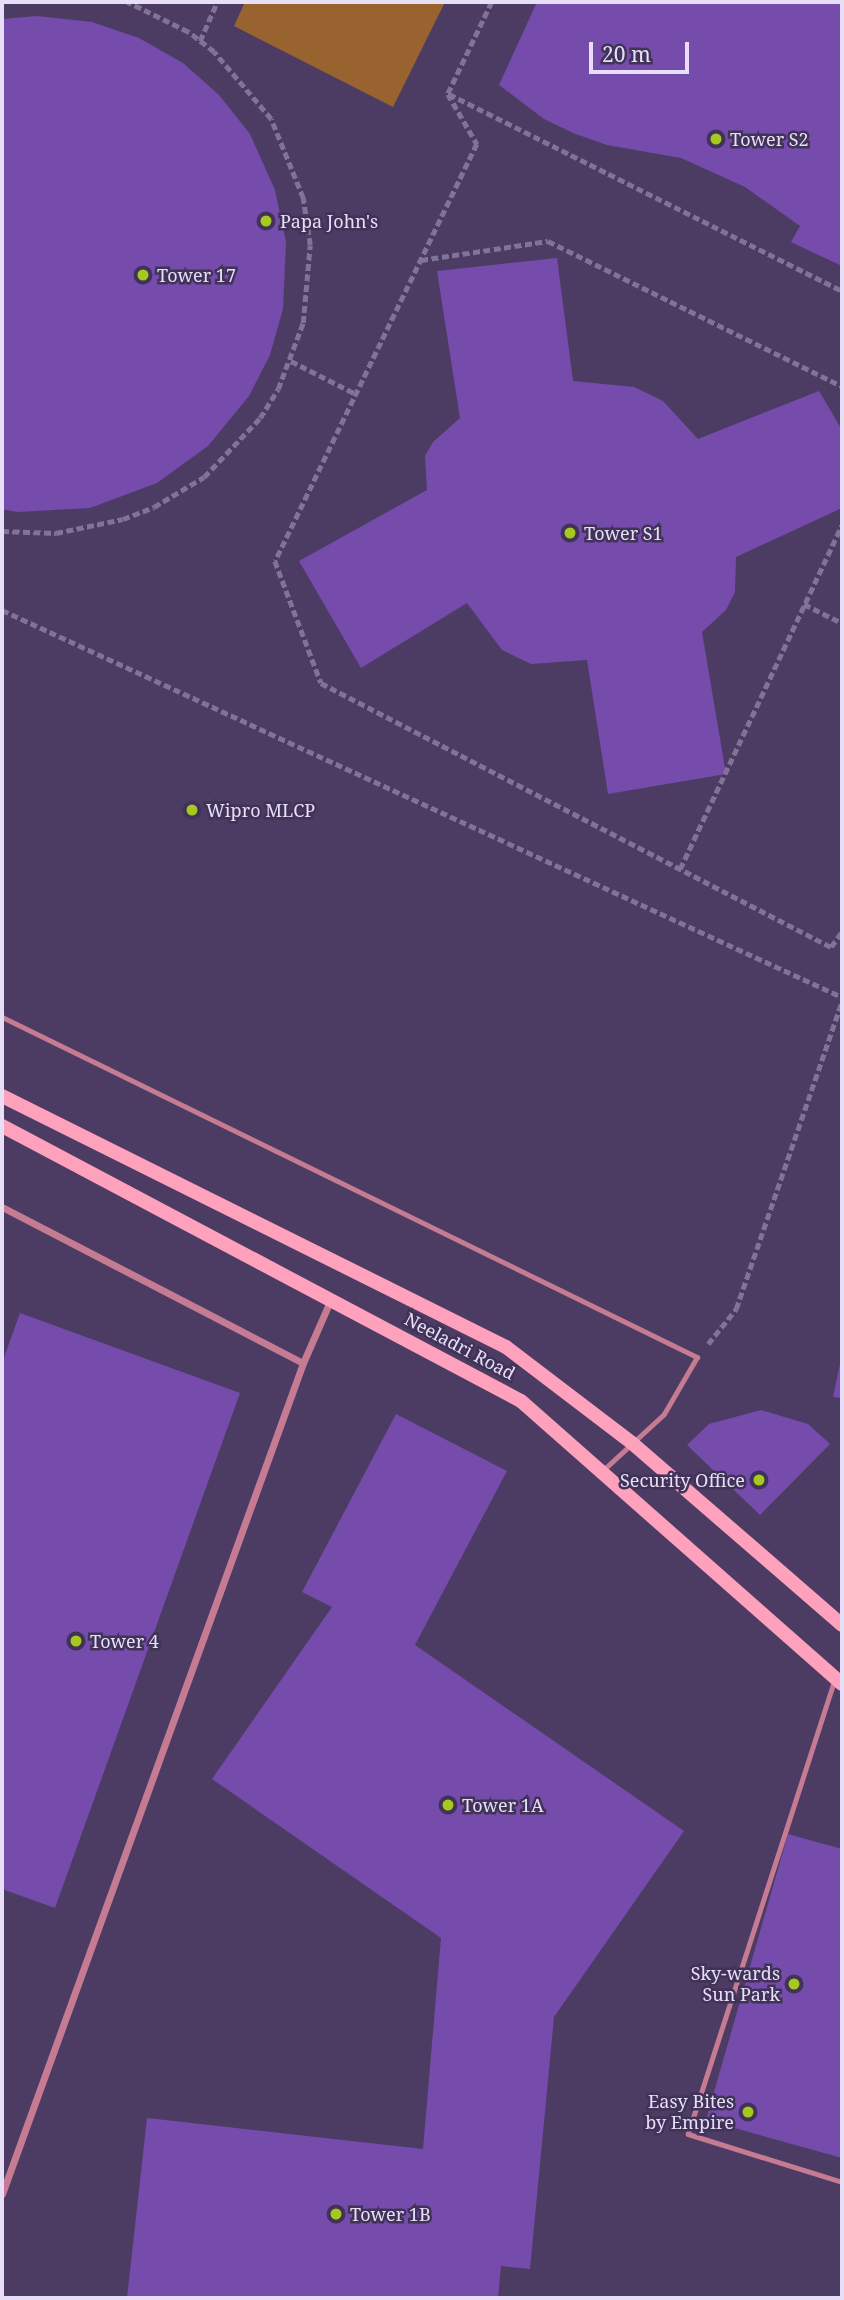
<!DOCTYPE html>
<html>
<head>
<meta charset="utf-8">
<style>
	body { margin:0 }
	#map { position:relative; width:844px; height:2300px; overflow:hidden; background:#4c3c64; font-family:"Noto Serif",serif }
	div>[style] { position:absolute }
	.green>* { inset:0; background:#996330 }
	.building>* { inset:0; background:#754bac }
	.path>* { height:4.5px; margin-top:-2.25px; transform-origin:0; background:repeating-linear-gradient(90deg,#807395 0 7px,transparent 0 10.5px) }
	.service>* { height:5px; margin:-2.5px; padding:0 2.5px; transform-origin:2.5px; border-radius:2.5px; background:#c57b91 }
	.minor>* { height:7px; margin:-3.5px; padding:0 3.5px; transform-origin:3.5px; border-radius:3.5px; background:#c57b91 }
	.secondary>* { height:14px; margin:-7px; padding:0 7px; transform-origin:7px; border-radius:7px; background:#fea1bc }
	.dots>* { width:19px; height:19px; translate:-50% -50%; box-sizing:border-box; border:4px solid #413258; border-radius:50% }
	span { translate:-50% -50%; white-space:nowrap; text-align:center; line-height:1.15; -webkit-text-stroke:5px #413258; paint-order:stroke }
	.poi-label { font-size:18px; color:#e7dff7 }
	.left { translate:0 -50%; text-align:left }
	.right { translate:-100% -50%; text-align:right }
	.street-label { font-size:18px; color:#e7dff7 }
	.frame { position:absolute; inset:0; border:4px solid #e7dff7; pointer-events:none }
	.scale { position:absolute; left:589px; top:42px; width:100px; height:32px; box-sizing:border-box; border:4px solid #e7dff7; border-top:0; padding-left:9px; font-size:21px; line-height:24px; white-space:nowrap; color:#e7dff7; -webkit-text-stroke:5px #413258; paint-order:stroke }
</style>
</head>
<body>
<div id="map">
	<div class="green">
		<i style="clip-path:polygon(245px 2px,445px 2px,393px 107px,234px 26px)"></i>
	</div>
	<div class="building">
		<i style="clip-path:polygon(537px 2px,842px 2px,842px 266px,791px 242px,800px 226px,745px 187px,681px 158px,607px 145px,573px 133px,544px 119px,499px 85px)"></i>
		<i style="clip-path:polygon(37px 16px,92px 22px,139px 38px,183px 63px,219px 95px,250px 134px,275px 190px,286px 242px,283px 309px,270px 355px,249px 396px,208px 446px,157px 483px,90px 508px,17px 512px,2px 509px,2px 19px)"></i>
		<i style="clip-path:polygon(557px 258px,573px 381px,634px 387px,663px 401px,698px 439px,819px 391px,842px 430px,842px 508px,736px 557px,735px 592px,726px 610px,702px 632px,726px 774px,608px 794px,587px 660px,531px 664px,502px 650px,467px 603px,361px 668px,299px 561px,427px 490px,425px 456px,433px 442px,460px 418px,437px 271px)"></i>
		<i style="clip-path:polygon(20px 1313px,240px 1393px,55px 1908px,2px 1889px,2px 1363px)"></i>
		<i style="clip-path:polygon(842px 1354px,842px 1398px,833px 1397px)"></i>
		<i style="clip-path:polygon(761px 1410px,808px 1424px,830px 1444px,760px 1515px,687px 1445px,709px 1424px)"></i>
		<i style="clip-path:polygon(396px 1414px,507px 1471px,415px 1645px,684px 1831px,554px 2017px,530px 2269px,501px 2266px,498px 2298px,127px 2298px,147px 2118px,423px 2149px,441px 1938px,212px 1779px,332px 1607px,302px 1592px)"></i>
		<i style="clip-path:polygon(788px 1834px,842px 1849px,842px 2158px,706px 2120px)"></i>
	</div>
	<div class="path">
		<i style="left:492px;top:2px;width:102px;rotate:115.6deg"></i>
		<i style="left:448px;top:94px;width:58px;rotate:59.9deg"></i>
		<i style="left:477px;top:144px;width:463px;rotate:115.8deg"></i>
		<i style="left:275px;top:561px;width:130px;rotate:69.3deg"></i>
		<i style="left:321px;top:683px;width:574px;rotate:27.37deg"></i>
		<i style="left:831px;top:947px;width:19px;rotate:-55deg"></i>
		<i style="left:200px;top:41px;width:43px;rotate:-66.4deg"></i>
		<i style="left:449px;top:94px;width:440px;rotate:26.6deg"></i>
		<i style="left:421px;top:260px;width:128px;rotate:-8.5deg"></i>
		<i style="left:548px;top:241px;width:328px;rotate:26.3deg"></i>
		<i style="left:291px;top:361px;width:73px;rotate:26.9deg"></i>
		<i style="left:2px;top:531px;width:54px;rotate:2.1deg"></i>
		<i style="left:56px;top:533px;width:68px;rotate:-11.8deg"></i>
		<i style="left:123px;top:519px;width:33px;rotate:-21deg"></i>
		<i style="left:154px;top:507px;width:58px;rotate:-31deg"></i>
		<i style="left:204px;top:477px;width:81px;rotate:-46.5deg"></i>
		<i style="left:260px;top:418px;width:34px;rotate:-58deg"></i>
		<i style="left:278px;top:389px;width:71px;rotate:-69.3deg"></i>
		<i style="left:303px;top:323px;width:78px;rotate:-84.9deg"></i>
		<i style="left:310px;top:245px;width:48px;rotate:-98.5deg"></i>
		<i style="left:303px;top:198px;width:85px;rotate:-112.1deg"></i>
		<i style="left:271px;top:119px;width:88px;rotate:-130.4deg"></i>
		<i style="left:214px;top:52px;width:33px;rotate:-142deg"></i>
		<i style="left:188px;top:32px;width:68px;rotate:-153.8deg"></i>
		<i style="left:804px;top:604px;width:42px;rotate:26.6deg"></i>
		<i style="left:2px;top:610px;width:925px;rotate:24.74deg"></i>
		<i style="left:680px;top:869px;width:380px;rotate:-64.8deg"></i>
		<i style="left:708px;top:1344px;width:45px;rotate:-51.3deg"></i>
		<i style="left:736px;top:1309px;width:326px;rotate:-71deg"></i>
	</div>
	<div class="service">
		<i style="left:2px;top:1017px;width:774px;rotate:26.07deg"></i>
		<i style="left:697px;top:1357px;width:66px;rotate:120.1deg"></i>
		<i style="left:664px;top:1414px;width:84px;rotate:137.4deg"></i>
		<i style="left:834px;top:1681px;width:476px;rotate:107.9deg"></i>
		<i style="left:688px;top:2134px;width:161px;rotate:17.3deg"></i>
	</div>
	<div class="minor">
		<i style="left:2px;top:1207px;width:339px;rotate:27.4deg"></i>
		<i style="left:2px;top:2194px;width:884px;rotate:-70.09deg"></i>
		<i style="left:303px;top:1363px;width:70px;rotate:-66.4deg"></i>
	</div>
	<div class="secondary">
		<i style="left:2px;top:1096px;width:563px;rotate:26.47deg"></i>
		<i style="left:506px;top:1347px;width:158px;rotate:37.3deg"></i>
		<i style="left:632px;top:1443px;width:278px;rotate:40.9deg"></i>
		<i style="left:2px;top:1126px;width:587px;rotate:27.92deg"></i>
		<i style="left:521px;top:1401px;width:428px;rotate:41.4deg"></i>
	</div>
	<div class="dots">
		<i style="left:716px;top:139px;background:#a7c81f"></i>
		<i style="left:266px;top:221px;background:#a7c81f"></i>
		<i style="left:143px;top:275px;background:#a7c81f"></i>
		<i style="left:570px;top:533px;background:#a7c81f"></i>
		<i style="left:192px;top:810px;background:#a7c81f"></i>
		<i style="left:759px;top:1480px;background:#a7c81f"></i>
		<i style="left:76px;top:1641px;background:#a7c81f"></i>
		<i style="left:448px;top:1805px;background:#a7c81f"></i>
		<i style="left:794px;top:1984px;background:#a7c81f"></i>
		<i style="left:748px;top:2112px;background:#a7c81f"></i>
		<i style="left:336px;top:2214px;background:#a7c81f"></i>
	</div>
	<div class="poi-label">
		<span class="left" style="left:730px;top:139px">Tower S2</span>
		<span class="left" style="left:280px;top:221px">Papa John's</span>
		<span class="left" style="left:157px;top:275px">Tower 17</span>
		<span class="left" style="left:584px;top:533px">Tower S1</span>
		<span class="left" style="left:206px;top:810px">Wipro MLCP</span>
		<span class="right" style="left:745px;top:1480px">Security Office</span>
		<span class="left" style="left:90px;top:1641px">Tower 4</span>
		<span class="left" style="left:462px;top:1805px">Tower 1A</span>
		<span class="right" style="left:780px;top:1984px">Sky-wards<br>Sun Park</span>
		<span class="right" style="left:734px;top:2112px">Easy Bites<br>by Empire</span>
		<span class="left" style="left:350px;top:2214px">Tower 1B</span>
	</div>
	<div class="street-label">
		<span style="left:460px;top:1346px;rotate:28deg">Neeladri Road</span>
	</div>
	<div class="frame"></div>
	<div class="scale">20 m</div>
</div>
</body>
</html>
